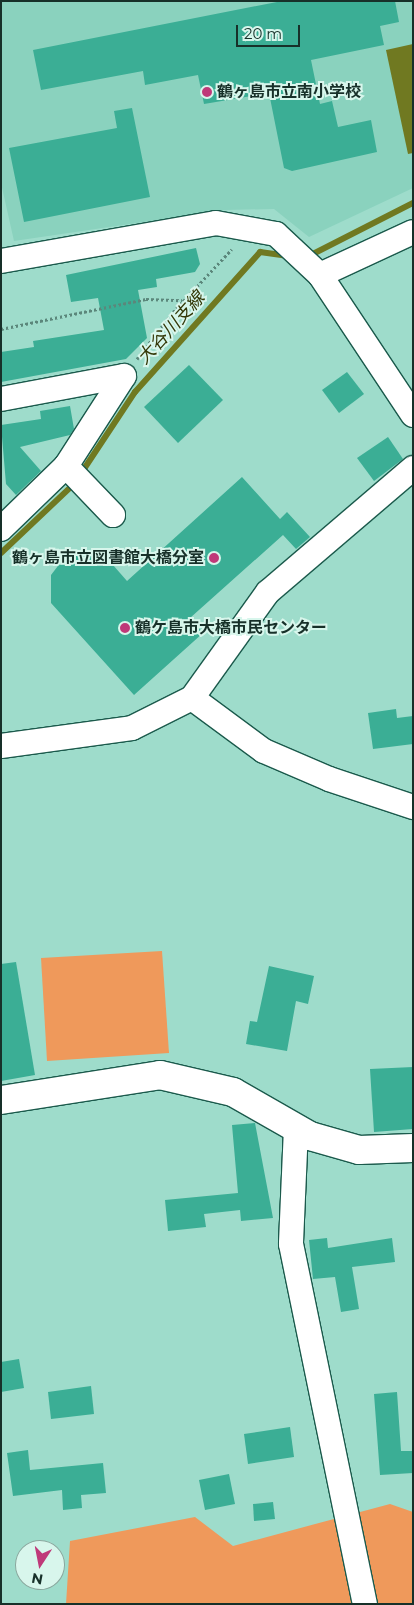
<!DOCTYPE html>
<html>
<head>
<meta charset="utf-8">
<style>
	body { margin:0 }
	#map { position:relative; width:414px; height:1605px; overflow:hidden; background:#9edccb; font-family:Montserrat,"Noto Sans JP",sans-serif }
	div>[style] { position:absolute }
	.built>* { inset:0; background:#8ad2be }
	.green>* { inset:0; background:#ef995b }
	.water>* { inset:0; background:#707921 }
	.stream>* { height:6px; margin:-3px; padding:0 3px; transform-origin:3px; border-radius:3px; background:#707921 }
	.building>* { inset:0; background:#3bae95 }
	.path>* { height:3px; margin-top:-1.5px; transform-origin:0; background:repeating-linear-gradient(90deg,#5b877b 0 2.5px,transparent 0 5px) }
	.roads { filter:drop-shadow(1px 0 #1b5a4c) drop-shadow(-1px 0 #1b5a4c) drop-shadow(0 1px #1b5a4c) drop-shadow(0 -1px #1b5a4c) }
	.minor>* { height:24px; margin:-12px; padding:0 12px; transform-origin:12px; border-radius:12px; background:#fff }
	.tertiary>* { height:28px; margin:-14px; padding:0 14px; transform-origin:14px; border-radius:14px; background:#fff }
	.dots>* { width:14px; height:14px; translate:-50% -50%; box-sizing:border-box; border:2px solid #d8f6ec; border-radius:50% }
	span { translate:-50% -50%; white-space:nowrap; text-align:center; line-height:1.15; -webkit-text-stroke:4px #d8f6ec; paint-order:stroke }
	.poi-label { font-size:16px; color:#173029; font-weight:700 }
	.left { translate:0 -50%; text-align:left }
	.right { translate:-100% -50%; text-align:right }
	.water-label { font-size:18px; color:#333808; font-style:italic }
	.frame { position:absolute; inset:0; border:2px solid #173029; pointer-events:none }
	.north { position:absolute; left:15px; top:1540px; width:50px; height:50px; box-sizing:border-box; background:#d8f6ec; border:1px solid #8ba79e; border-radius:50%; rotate:191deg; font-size:14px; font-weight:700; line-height:20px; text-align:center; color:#173029 }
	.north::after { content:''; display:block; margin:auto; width:18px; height:22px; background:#bf3979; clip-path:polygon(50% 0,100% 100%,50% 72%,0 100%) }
	.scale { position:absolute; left:236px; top:25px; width:64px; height:22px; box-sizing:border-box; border:2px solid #173029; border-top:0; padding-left:6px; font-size:15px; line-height:18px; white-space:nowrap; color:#173029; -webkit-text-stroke:4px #d8f6ec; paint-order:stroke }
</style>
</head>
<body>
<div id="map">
	<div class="built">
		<i style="clip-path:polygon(1px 1px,413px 1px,413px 188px,309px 237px,274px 209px,225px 210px,14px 241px,1px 183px)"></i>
	</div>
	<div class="green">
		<i style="clip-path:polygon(162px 951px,169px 1053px,47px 1061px,41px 958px)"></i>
		<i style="clip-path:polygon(390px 1504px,413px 1512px,413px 1604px,66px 1604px,70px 1541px,195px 1517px,233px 1546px)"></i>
	</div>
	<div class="water">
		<i style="clip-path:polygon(413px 44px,413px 153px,408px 154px,386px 50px)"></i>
	</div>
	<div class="stream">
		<i style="left:307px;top:257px;width:119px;rotate:-27deg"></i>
		<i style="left:80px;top:475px;width:100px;rotate:-56.5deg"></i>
		<i style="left:135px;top:392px;width:188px;rotate:-48.2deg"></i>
		<i style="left:260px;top:252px;width:27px;rotate:8deg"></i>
		<i style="left:1px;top:553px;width:102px;rotate:-43.4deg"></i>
	</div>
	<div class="building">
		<i style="clip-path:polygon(282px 1px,395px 1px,399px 22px,380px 26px,384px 45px,311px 60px,320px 104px,332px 101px,338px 127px,371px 120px,377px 152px,292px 171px,284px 168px,269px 93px,204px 104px,198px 75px,145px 85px,143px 71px,41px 90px,33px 50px)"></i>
		<i style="clip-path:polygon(132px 108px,150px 197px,24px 222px,9px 148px,117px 128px,114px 111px)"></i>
		<i style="clip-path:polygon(196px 248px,200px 264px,195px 272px,156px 279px,157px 287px,138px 290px,147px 338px,126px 359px,1px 382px,1px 352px,34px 347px,33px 341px,104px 330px,98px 298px,71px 302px,66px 275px)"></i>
		<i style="clip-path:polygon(189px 365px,223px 400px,178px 443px,144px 407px)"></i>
		<i style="clip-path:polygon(347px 372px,364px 394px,339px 413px,322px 390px)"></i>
		<i style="clip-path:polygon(70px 406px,74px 429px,70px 435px,20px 447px,41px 471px,16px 495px,6px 484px,1px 425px,41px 419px,40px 411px)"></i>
		<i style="clip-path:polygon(388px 437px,403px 459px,374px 481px,357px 458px)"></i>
		<i style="clip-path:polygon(242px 477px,280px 519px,287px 512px,310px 537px,296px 549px,283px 535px,190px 618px,203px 633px,134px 695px,51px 603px,51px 575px,64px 558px,91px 553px,113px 565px,127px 581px)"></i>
		<i style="clip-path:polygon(396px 709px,397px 718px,413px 716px,413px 744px,373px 749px,368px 713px)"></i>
		<i style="clip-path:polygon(16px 962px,35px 1075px,1px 1081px,1px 964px)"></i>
		<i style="clip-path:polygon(269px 966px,314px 976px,308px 1004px,296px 1001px,287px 1051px,246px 1044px,250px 1021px,257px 1022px)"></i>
		<i style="clip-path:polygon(413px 1067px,413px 1129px,374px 1132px,370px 1069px)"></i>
		<i style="clip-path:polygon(255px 1123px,273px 1218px,241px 1221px,240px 1210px,204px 1214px,206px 1227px,168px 1231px,165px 1200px,238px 1193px,232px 1125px)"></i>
		<i style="clip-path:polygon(327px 1238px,328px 1248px,392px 1238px,395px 1262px,352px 1267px,359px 1309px,341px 1312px,335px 1277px,313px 1279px,309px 1240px)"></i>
		<i style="clip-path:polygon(19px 1359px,24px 1388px,1px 1392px,1px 1362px)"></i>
		<i style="clip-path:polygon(91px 1386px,94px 1414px,51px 1419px,48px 1392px)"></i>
		<i style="clip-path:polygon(397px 1392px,401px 1451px,413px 1451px,413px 1473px,380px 1475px,374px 1394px)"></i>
		<i style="clip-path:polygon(290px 1427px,294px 1457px,248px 1464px,244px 1434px)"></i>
		<i style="clip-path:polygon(28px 1450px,30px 1470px,103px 1463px,106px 1493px,81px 1495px,82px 1508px,63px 1510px,62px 1490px,13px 1496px,7px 1453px)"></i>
		<i style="clip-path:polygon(229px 1474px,235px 1504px,205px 1510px,199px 1480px)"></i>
		<i style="clip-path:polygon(273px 1502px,275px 1519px,254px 1521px,253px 1504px)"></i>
	</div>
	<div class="path">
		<i style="left:1px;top:329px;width:148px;rotate:-11.7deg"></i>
		<i style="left:146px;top:299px;width:36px;rotate:2deg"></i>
		<i style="left:137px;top:359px;width:59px;rotate:-52.5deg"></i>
		<i style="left:173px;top:312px;width:86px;rotate:-46.9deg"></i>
	</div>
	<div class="roads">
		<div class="minor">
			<i style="left:1px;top:261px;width:218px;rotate:-10deg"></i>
			<i style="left:216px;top:223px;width:61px;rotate:10.4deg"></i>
			<i style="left:276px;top:234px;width:60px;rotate:43deg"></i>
			<i style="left:320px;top:275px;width:168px;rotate:56.4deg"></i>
			<i style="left:320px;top:275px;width:102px;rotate:-24.8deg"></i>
			<i style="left:1px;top:399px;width:125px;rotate:-10.6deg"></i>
			<i style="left:66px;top:466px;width:68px;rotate:46.2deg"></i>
			<i style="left:1px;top:529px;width:91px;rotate:-44.1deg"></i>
			<i style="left:66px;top:466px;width:107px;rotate:-57.2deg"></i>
			<i style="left:192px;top:698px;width:89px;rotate:36.4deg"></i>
			<i style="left:264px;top:751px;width:71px;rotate:23.3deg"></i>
			<i style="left:329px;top:779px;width:89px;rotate:18.4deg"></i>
			<i style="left:1px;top:746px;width:132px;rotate:-7.8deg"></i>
			<i style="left:132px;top:728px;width:67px;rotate:-26.6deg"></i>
			<i style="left:192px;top:698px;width:130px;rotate:-54.4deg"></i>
			<i style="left:268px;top:592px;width:191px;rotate:-40.5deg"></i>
			<i style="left:296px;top:1128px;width:116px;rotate:92.5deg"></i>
			<i style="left:291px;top:1244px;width:368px;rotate:78.4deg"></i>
		</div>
		<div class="tertiary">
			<i style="left:1px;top:1100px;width:161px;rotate:-8.9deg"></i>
			<i style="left:160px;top:1075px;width:75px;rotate:13.1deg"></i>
			<i style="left:233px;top:1092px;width:89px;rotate:29.7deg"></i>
			<i style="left:310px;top:1136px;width:51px;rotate:15.9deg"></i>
			<i style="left:359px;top:1150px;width:54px;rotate:-2.1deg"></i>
		</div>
	</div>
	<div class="dots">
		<i style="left:207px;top:92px;background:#bf3979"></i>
		<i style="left:214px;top:558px;background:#bf3979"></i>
		<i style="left:125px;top:628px;background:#bf3979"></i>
	</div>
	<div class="poi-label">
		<span class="left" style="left:217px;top:92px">鶴ヶ島市立南小学校</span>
		<span class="right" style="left:204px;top:558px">鶴ヶ島市立図書館大橋分室</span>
		<span class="left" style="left:135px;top:628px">鶴ケ島市大橋市民センター</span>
	</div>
	<div class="water-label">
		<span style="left:171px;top:328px;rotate:-48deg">大谷川支線</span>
	</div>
	<div class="frame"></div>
	<div class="north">N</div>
	<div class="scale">20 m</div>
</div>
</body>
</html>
